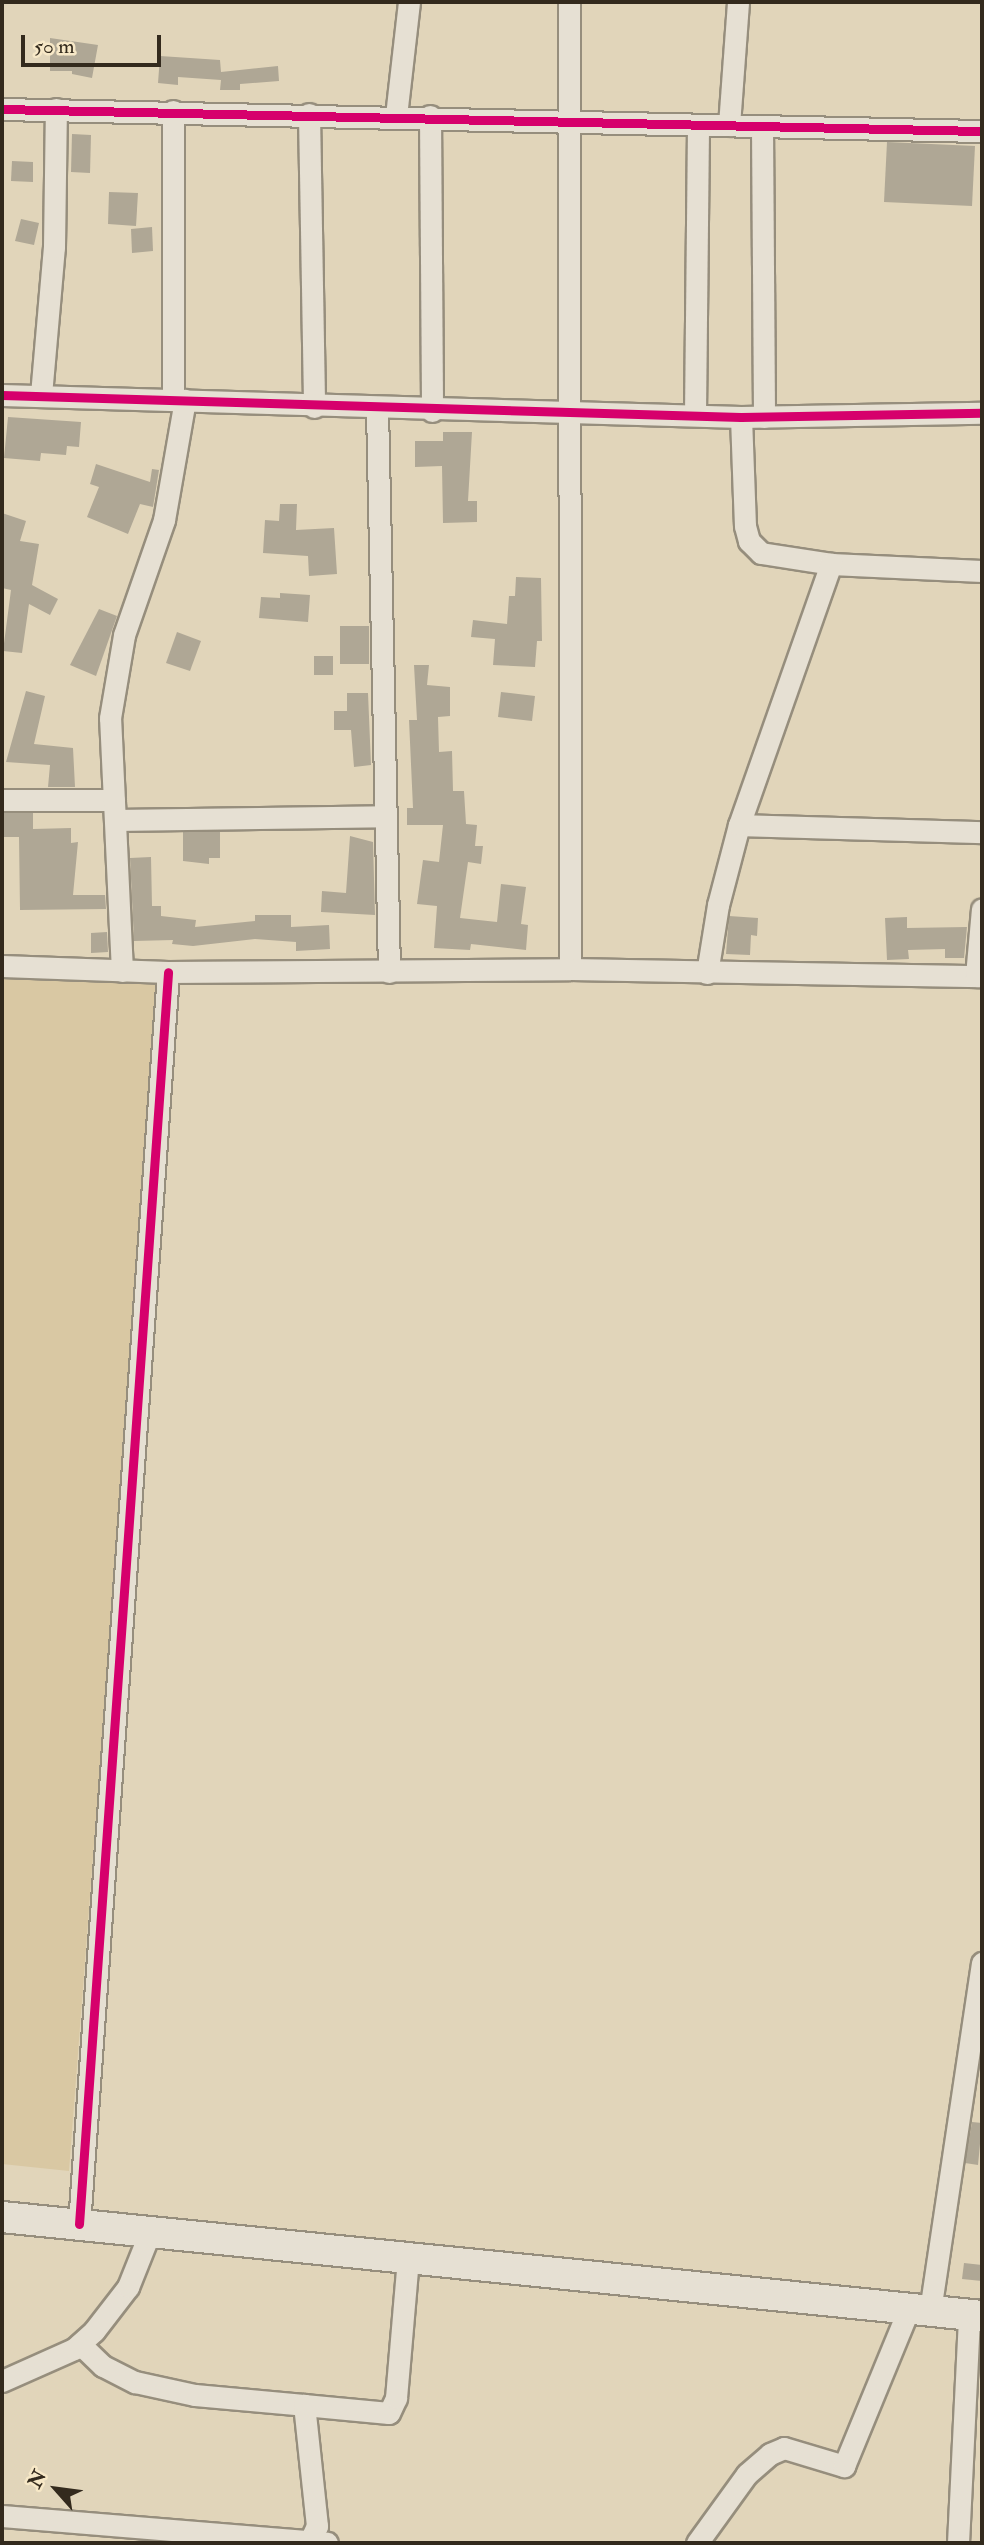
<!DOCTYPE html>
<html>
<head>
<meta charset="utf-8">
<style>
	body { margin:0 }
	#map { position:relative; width:984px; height:2545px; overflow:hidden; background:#e1d5ba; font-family:"IM FELL Double Pica",serif }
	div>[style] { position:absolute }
	.green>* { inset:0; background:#d9c8a3 }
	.building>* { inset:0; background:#afa795 }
	.roads { filter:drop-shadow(2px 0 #968e7d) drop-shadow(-2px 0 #968e7d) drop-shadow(0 2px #968e7d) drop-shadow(0 -2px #968e7d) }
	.minor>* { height:21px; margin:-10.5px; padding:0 10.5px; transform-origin:10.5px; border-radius:10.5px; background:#e6e0d3 }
	.secondary>* { height:30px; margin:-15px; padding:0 15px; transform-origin:15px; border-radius:15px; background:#e6e0d3 }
	.cycleway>* { height:9px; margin:-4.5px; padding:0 4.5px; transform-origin:4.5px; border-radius:4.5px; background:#d6006c }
	span { translate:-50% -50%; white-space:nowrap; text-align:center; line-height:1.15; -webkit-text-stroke:7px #f7e8c7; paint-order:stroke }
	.frame { position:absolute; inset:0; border:4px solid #332a1d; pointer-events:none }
	.north { position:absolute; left:21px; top:2454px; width:70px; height:70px; -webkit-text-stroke:5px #f7e8c7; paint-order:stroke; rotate:298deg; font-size:19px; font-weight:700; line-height:28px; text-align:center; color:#332a1d }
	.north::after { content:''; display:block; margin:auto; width:24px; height:32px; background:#332a1d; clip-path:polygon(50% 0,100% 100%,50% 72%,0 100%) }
	.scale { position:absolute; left:21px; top:35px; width:140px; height:32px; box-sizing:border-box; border:4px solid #332a1d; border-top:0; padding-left:9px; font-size:21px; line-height:24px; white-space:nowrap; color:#332a1d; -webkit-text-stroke:5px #f7e8c7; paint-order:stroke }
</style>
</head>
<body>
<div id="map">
	<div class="green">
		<i style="clip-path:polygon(2px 977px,160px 978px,69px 2171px,2px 2164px)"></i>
	</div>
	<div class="building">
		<i style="clip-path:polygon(50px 38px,98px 45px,92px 78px,72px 74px,72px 71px,50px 71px)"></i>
		<i style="clip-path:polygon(160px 56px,220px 60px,221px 72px,278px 66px,279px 81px,240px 84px,240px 90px,220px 90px,221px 80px,178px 77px,178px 85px,158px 83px)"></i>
		<i style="clip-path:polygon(72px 134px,91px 135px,90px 173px,71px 172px)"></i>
		<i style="clip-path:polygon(887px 142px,975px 146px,972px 206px,884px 202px)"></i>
		<i style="clip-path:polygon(12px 161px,33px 162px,33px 182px,11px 181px)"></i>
		<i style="clip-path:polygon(109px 192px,138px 193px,136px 226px,108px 224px)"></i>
		<i style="clip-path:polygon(21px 219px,39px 223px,34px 245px,15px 241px)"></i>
		<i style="clip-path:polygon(152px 227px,153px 251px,132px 253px,131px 229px)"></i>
		<i style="clip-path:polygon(8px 417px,81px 422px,79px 447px,67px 446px,66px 455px,41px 453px,40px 461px,4px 458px)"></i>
		<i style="clip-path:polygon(443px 432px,472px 432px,468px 501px,477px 501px,477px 522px,443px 523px,442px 466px,415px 467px,415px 441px,443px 441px)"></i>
		<i style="clip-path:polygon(96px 464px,150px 482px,152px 469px,159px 470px,153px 507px,140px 504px,128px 534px,87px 517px,99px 487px,90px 484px)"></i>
		<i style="clip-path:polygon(280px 504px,297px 504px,296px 530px,334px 528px,337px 574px,309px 576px,308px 556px,263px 553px,265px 520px,279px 521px)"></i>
		<i style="clip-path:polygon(2px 513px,26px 521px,20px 541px,39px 544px,32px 585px,58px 599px,50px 615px,29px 604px,22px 653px,3px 651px,11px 590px,2px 588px)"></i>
		<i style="clip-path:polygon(516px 577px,541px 578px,542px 641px,537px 641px,535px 667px,493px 665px,495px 639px,471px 637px,473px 620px,507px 624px,509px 596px,515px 596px)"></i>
		<i style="clip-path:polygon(280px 593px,310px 595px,308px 622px,259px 618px,261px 597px,280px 598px)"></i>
		<i style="clip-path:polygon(99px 609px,117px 616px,96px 676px,70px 665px)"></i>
		<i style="clip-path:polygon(340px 626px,369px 626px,369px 664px,340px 664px)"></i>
		<i style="clip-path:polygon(177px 632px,201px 641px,190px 671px,166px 663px)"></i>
		<i style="clip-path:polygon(314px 656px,333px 656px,333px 675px,314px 675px)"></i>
		<i style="clip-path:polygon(414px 665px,429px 665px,427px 685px,450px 687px,450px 716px,438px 717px,439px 752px,452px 751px,453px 791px,464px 791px,466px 824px,477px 825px,475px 846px,483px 846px,481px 864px,468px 862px,460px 918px,497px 922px,501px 884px,526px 887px,521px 924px,528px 925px,526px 950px,471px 944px,470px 950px,434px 948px,437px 906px,417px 904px,423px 860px,439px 862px,443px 825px,407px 825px,407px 808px,413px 808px,409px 720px,417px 720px)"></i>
		<i style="clip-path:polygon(26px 691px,45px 696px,34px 744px,73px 748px,75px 787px,48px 787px,50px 765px,6px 762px)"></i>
		<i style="clip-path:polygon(501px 692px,535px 696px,532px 721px,498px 717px)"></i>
		<i style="clip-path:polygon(347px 693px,368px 693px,371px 765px,354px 767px,351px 730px,334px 730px,334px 711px,347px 711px)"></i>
		<i style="clip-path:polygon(2px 813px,33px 813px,33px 829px,71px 828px,71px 843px,78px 842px,73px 895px,105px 895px,106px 909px,20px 910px,19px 837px,2px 837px)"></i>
		<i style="clip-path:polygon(183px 832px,220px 832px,220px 858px,209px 858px,209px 864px,183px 861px)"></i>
		<i style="clip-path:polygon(350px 836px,373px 842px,375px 915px,321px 912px,322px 891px,346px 893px)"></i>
		<i style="clip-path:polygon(151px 857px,152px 906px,161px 906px,161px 916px,196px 920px,195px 927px,255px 921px,255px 915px,291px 915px,291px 927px,329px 925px,330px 949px,296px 951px,296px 942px,255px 939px,193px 946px,172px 944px,173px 940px,134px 941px,130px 858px)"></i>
		<i style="clip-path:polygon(729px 916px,758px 918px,757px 936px,751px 935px,750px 955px,726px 954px)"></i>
		<i style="clip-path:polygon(907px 917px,907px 928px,967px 927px,964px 958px,945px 958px,945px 949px,908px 950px,909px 959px,887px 960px,885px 918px)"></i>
		<i style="clip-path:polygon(107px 932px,108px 952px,91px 953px,91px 933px)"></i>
		<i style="clip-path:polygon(972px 2122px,982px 2123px,978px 2165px,965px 2163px)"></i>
		<i style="clip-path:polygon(964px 2263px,982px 2265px,982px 2281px,962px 2279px)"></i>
	</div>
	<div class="roads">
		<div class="minor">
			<i style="left:569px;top:2px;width:967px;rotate:89.94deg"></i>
			<i style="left:2px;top:109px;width:980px;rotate:1.29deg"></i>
			<i style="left:173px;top:111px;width:288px;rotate:90deg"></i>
			<i style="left:309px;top:114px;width:293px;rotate:89deg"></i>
			<i style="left:396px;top:116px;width:115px;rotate:-83.5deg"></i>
			<i style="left:430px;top:116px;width:295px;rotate:89.6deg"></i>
			<i style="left:729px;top:125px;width:123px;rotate:-85.8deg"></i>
			<i style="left:762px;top:126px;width:291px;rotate:89.6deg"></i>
			<i style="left:2px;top:395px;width:739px;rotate:1.71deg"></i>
			<i style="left:741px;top:417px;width:241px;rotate:-1deg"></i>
			<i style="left:41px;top:395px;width:149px;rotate:-85deg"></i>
			<i style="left:54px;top:247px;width:138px;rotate:-89.2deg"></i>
			<i style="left:377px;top:408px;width:564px;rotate:88.78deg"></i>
			<i style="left:695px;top:414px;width:288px;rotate:-89.4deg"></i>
			<i style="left:741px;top:417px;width:109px;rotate:87.9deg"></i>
			<i style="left:745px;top:526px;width:16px;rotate:75deg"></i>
			<i style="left:749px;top:541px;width:17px;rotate:45deg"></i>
			<i style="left:761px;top:553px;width:71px;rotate:8.9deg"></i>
			<i style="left:831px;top:564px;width:151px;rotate:2.7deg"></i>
			<i style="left:2px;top:800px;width:112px"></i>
			<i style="left:115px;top:820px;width:271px;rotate:-0.8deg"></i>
			<i style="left:739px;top:825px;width:243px;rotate:1.7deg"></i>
			<i style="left:2px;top:966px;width:166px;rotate:2.1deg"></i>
			<i style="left:168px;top:972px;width:402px;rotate:-0.4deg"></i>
			<i style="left:570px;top:969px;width:412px;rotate:1deg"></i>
			<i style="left:122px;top:971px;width:253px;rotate:-92.7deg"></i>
			<i style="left:110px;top:718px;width:84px;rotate:-80.4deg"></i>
			<i style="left:124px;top:635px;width:122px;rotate:-70.8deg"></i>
			<i style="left:164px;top:520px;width:122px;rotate:-80.1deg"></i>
			<i style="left:707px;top:973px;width:69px;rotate:-80.8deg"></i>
			<i style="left:718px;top:905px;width:83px;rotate:-75.3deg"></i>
			<i style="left:739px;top:825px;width:277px;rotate:-70.6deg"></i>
			<i style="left:976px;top:976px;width:67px;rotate:-84.9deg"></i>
			<i style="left:79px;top:2224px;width:1255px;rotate:-85.93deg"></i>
			<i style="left:930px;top:2311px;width:352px;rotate:-81.5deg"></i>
			<i style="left:80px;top:2344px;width:32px;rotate:44deg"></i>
			<i style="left:103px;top:2366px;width:36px;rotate:27deg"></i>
			<i style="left:135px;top:2382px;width:61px;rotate:12.2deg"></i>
			<i style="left:195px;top:2395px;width:109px;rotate:5.2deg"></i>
			<i style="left:2px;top:2381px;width:79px;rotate:-24deg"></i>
			<i style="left:74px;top:2349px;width:27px;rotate:-42deg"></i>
			<i style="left:94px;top:2331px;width:56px;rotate:-52.3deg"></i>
			<i style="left:128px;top:2287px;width:59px;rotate:-68.2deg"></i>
			<i style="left:2px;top:2516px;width:326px;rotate:4.7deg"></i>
			<i style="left:309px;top:2543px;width:19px;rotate:-65deg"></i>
			<i style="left:317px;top:2526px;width:122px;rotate:-96.1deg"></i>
			<i style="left:304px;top:2405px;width:85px;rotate:5.4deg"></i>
			<i style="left:389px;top:2413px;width:17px;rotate:-65deg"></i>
			<i style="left:396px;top:2398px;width:141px;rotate:-85.1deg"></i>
			<i style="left:697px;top:2543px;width:85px;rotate:-54.1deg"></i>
			<i style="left:747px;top:2474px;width:30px;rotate:-41deg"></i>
			<i style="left:770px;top:2454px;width:15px;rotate:-23deg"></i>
			<i style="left:784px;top:2448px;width:63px;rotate:16.7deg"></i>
			<i style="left:844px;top:2466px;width:171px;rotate:-67.6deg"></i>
			<i style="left:958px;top:2543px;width:228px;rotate:-87.2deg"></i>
		</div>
		<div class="secondary">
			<i style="left:2px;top:2217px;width:985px;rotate:5.77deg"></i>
		</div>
	</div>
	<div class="cycleway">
		<i style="left:2px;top:109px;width:980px;rotate:1.29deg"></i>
		<i style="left:2px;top:395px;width:739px;rotate:1.71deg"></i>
		<i style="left:741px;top:417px;width:241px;rotate:-1deg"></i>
		<i style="left:79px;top:2224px;width:1255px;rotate:-85.93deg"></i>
	</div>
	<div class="frame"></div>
	<div class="north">N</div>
	<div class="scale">50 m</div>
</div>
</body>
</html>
